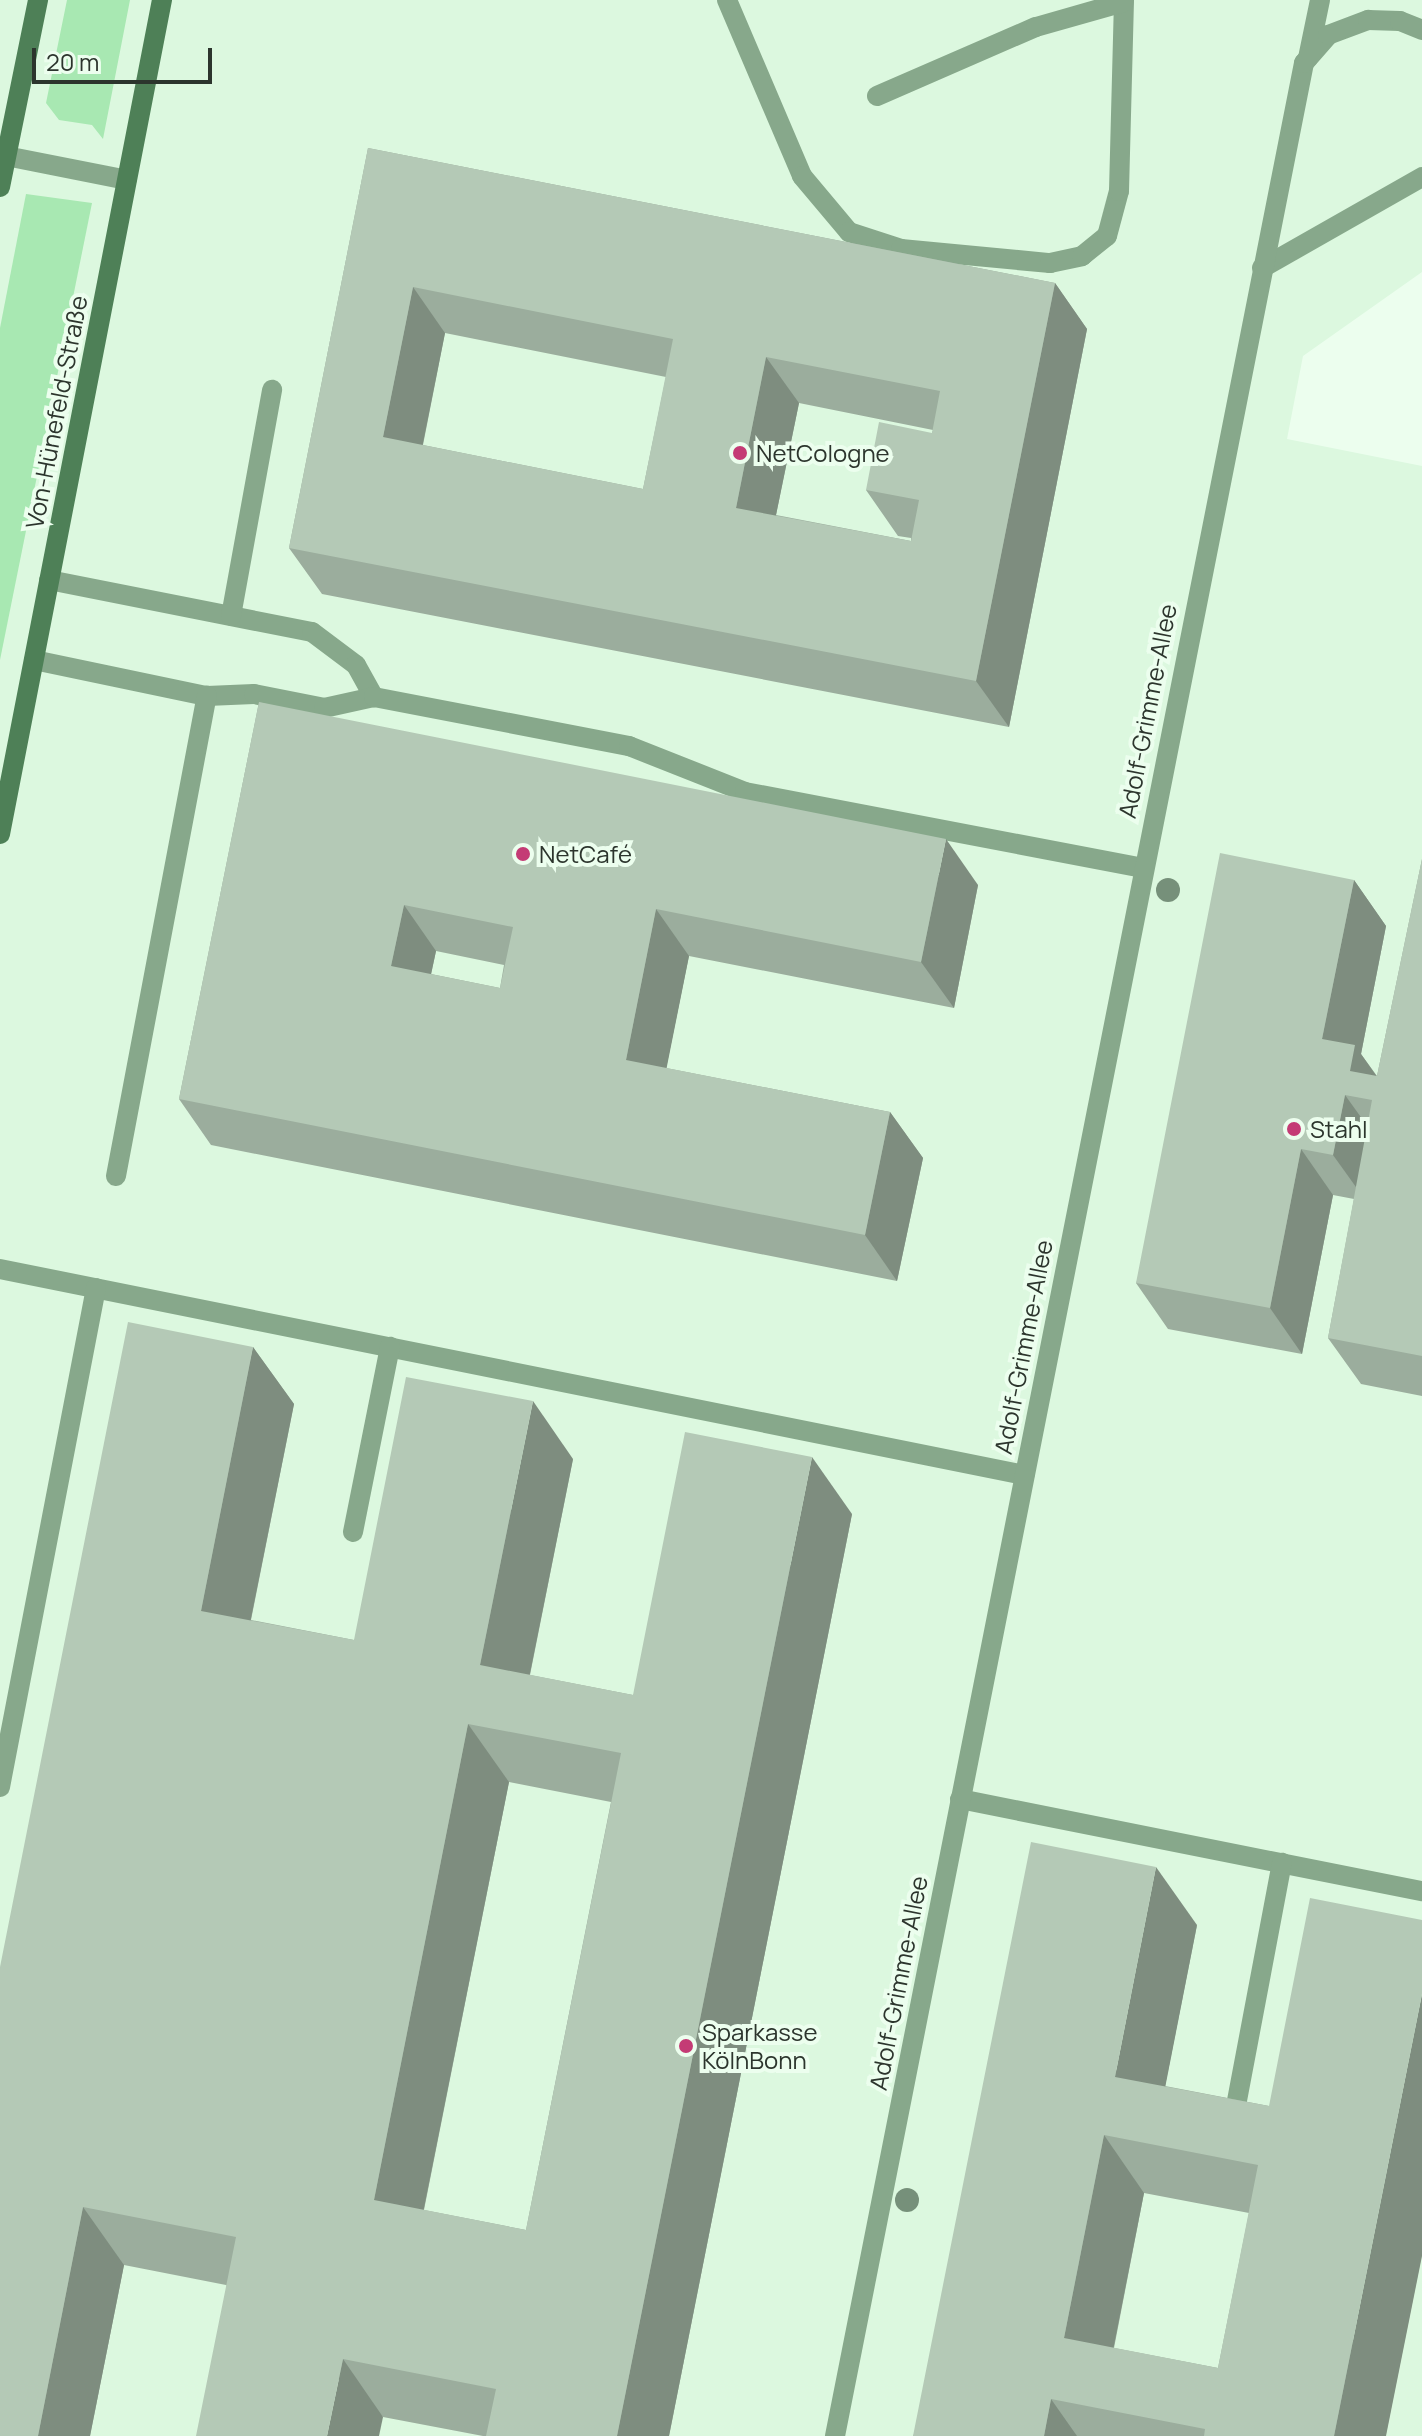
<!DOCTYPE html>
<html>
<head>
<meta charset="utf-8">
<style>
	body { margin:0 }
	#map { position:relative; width:1422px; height:2436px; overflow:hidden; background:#ecfeee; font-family:Manrope,sans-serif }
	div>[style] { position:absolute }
	.built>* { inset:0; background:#dcf8df }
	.green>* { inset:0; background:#a8e8b2 }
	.lane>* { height:20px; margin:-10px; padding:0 10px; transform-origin:10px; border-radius:10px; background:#87a88b }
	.street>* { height:20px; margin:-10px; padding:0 10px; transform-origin:10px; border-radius:10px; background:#87a88b }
	.secondary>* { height:20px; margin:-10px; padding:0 10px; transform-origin:10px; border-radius:10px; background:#4e8057 }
	.trees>* { width:24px; height:24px; margin:-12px; border-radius:50%; background:#76907a }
	.wall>* { inset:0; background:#9bad9d }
	.shaded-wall>* { inset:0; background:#7e8d7f }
	.building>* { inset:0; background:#b4c9b6 }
	.dots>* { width:22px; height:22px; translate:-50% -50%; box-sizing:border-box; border:4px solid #ecfeee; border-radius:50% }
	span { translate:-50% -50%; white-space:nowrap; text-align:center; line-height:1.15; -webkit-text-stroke:8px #ecfeee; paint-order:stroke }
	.street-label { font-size:24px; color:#2c352d }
	.poi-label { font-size:24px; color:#2c352d }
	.left { translate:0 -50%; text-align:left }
	.scale { position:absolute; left:32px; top:48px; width:180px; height:36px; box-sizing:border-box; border:4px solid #2c352d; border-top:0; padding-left:10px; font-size:24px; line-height:28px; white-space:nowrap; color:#2c352d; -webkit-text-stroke:6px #ecfeee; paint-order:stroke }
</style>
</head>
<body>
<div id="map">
	<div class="built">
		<i style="clip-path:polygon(0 0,1422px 0,1422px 272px,1303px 356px,1287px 439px,1422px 466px,1422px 2436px,0 2436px)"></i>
	</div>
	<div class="green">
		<i style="clip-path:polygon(67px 0,130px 0,103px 139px,92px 125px,59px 120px,46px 103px)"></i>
		<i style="clip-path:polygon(26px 194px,92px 203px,0 660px,0 328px)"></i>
	</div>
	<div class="lane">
		<i style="left:727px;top:0;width:191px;rotate:66.9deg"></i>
		<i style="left:802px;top:176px;width:73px;rotate:50deg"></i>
		<i style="left:849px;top:232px;width:55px;rotate:18.1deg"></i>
		<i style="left:901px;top:249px;width:150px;rotate:5.4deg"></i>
		<i style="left:1050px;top:263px;width:33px;rotate:-12deg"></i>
		<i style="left:1082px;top:256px;width:32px;rotate:-39deg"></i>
		<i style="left:1107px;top:236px;width:47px;rotate:-75.1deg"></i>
		<i style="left:1119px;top:191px;width:191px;rotate:-88.5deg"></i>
		<i style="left:877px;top:96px;width:173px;rotate:-23.5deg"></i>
		<i style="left:1036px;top:27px;width:91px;rotate:-15.9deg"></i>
		<i style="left:6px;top:156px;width:123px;rotate:11.2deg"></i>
		<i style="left:49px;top:580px;width:268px;rotate:11.2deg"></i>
		<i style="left:312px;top:632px;width:55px;rotate:36.9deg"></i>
		<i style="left:356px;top:665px;width:37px;rotate:61deg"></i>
		<i style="left:231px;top:616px;width:230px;rotate:-79.7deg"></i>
		<i style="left:34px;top:660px;width:177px;rotate:11.8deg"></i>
		<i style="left:207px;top:696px;width:47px;rotate:-2.4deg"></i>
		<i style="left:254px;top:694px;width:71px;rotate:11.3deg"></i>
		<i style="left:324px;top:708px;width:51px;rotate:-12.4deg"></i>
		<i style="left:374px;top:697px;width:260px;rotate:10.9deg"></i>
		<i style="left:629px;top:746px;width:125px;rotate:21.6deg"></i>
		<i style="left:745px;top:792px;width:406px;rotate:10.8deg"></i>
		<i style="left:116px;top:1176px;width:489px;rotate:-79.3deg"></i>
		<i style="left:0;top:1269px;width:1045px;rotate:11.37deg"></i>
		<i style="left:353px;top:1532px;width:189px;rotate:-78.7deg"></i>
		<i style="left:0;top:1787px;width:508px;rotate:-79.11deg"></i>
		<i style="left:960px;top:1799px;width:471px;rotate:11.3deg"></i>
		<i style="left:1232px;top:2127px;width:269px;rotate:-79.3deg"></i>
	</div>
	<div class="street">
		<i style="left:1308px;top:58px;width:59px;rotate:-78.3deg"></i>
		<i style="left:1262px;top:268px;width:184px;rotate:-29.6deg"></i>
		<i style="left:835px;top:2436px;width:2419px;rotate:-78.82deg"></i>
		<i style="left:1304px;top:63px;width:37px;rotate:-49deg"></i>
		<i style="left:1328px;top:35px;width:43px;rotate:-20.6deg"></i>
		<i style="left:1368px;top:20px;width:32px;rotate:2deg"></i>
		<i style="left:1400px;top:21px;width:24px;rotate:22deg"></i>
	</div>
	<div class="secondary">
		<i style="left:0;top:187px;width:191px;rotate:-78.5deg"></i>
		<i style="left:0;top:834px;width:850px;rotate:-79.01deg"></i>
	</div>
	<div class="trees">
		<i style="left:1168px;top:890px"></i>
		<i style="left:907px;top:2200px"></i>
	</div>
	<div class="wall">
		<i style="clip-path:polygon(evenodd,368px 148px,1055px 283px,1087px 329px,1009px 727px,322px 594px,289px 548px,368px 148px,445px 333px,666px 377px,643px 489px,423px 445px,445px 333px,368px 148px,799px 403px,933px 430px,932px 433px,866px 490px,898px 536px,911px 538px,911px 541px,776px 515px,799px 403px)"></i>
		<i style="clip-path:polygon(evenodd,259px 702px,978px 885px,954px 1008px,689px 956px,666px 1068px,890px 1112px,923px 1158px,897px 1281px,211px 1145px,179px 1099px,259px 702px,436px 951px,504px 965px,500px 988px,431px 974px,436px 951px)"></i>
		<i style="clip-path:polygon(1422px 859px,1422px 1396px,1361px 1384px,1328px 1338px,1354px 1199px,1333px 1195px,1302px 1354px,1168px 1329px,1136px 1283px,1354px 880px,1386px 926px,1361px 1054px,1377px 1076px)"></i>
		<i style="clip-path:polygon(evenodd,253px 1347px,294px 1404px,251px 1620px,354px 1640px,573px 1459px,530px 1675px,633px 1695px,852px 1514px,669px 2436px,483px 2436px,383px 2417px,226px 2285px,124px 2265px,90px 2436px,0 2436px,253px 1347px,509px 1782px,611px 1802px,526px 2230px,424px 2210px,509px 1782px)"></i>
		<i style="clip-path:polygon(evenodd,1197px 1925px,1165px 2086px,1269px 2106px,1386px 2436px,913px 2436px,1197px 1925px,1144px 2193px,1249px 2213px,1218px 2368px,1114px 2348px,1144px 2193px)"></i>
	</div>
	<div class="shaded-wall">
		<i style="clip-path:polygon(1055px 283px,1087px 329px,1009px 727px,976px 681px)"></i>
		<i style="clip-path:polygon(413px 287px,445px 333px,415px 483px,383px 437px)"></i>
		<i style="clip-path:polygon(766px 357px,799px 403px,768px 554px,736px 508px)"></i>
		<i style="clip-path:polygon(946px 839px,978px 885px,954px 1008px,921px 962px)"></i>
		<i style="clip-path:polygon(1354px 880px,1386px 926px,1361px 1054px,1387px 1091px,1372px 1100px,1322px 1039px)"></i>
		<i style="clip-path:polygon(404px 905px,436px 951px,423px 1012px,391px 966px)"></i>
		<i style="clip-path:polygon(656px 909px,689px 956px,659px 1106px,626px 1060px)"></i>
		<i style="clip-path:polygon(1345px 1095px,1378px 1141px,1366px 1201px,1333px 1155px)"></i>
		<i style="clip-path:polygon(890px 1112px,923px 1158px,897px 1281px,865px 1235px)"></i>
		<i style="clip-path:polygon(1301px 1149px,1333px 1195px,1302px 1354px,1270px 1308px)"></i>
		<i style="clip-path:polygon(253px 1347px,294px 1404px,241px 1668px,201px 1611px)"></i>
		<i style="clip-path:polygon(533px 1401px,573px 1459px,520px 1723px,480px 1665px)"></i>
		<i style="clip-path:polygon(812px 1457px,852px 1514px,669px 2436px,617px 2436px)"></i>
		<i style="clip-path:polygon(468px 1724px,509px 1782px,414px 2258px,374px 2200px)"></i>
		<i style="clip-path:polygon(1156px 1867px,1197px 1925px,1156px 2134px,1115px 2077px)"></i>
		<i style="clip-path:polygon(1422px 1994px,1422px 2256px,1386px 2436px,1334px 2436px)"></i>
		<i style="clip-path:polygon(1104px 2135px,1144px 2193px,1104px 2396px,1064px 2338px)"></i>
		<i style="clip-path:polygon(83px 2207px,124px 2265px,90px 2436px,38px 2436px)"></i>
		<i style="clip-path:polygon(343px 2359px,383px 2417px,379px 2436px,327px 2436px)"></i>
		<i style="clip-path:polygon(1051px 2399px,1077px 2436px,1044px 2436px)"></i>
	</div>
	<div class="building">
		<i style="clip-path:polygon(evenodd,368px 148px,1055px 283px,976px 681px,289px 548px,368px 148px,413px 287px,673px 339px,643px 489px,383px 437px,413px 287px,368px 148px,766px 357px,940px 391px,932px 433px,879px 422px,866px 490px,919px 500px,911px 541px,736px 508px,766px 357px)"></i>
		<i style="clip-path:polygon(evenodd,259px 702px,946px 839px,921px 962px,656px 909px,626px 1060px,890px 1112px,865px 1235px,179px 1099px,259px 702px,404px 905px,513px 927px,500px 988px,391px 966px,404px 905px)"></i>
		<i style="clip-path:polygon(1220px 853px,1354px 880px,1322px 1039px,1355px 1045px,1350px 1071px,1377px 1076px,1422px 859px,1422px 1356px,1328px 1338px,1372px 1100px,1345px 1095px,1333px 1155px,1301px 1149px,1270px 1308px,1136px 1283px)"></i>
		<i style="clip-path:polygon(evenodd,128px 1322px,253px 1347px,201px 1611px,354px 1640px,406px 1377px,533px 1401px,480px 1665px,633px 1695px,685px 1432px,812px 1457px,617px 2436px,486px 2436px,496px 2389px,343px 2359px,327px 2436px,196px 2436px,236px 2237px,83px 2207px,38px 2436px,0 2436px,0 1967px,128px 1322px,468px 1724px,621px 1753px,526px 2230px,374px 2200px,468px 1724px)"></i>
		<i style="clip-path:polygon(evenodd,1031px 1842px,1156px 1867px,1115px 2077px,1269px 2106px,1310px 1898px,1422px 1920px,1422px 1994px,1334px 2436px,1204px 2436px,1205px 2429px,1051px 2399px,1044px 2436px,913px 2436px,1031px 1842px,1104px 2135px,1258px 2165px,1218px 2368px,1064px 2338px,1104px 2135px)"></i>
	</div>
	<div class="dots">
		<i style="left:740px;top:453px;background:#c43b75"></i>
		<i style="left:523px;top:854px;background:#c43b75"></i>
		<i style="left:1294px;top:1129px;background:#c43b75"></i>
		<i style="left:686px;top:2046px;background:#c43b75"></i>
	</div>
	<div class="street-label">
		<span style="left:56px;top:412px;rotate:-79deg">Von-Hünefeld-Straße</span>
		<span style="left:1147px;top:711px;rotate:-79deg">Adolf-Grimme-Allee</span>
		<span style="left:1023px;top:1347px;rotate:-79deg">Adolf-Grimme-Allee</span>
		<span style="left:898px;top:1983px;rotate:-79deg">Adolf-Grimme-Allee</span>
	</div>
	<div class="poi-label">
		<span class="left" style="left:756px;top:453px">NetCologne</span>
		<span class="left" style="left:539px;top:854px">NetCafé</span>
		<span class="left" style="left:1310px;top:1129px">Stahl</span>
		<span class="left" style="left:702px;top:2046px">Sparkasse<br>KölnBonn</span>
	</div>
	<div class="scale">20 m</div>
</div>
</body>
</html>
